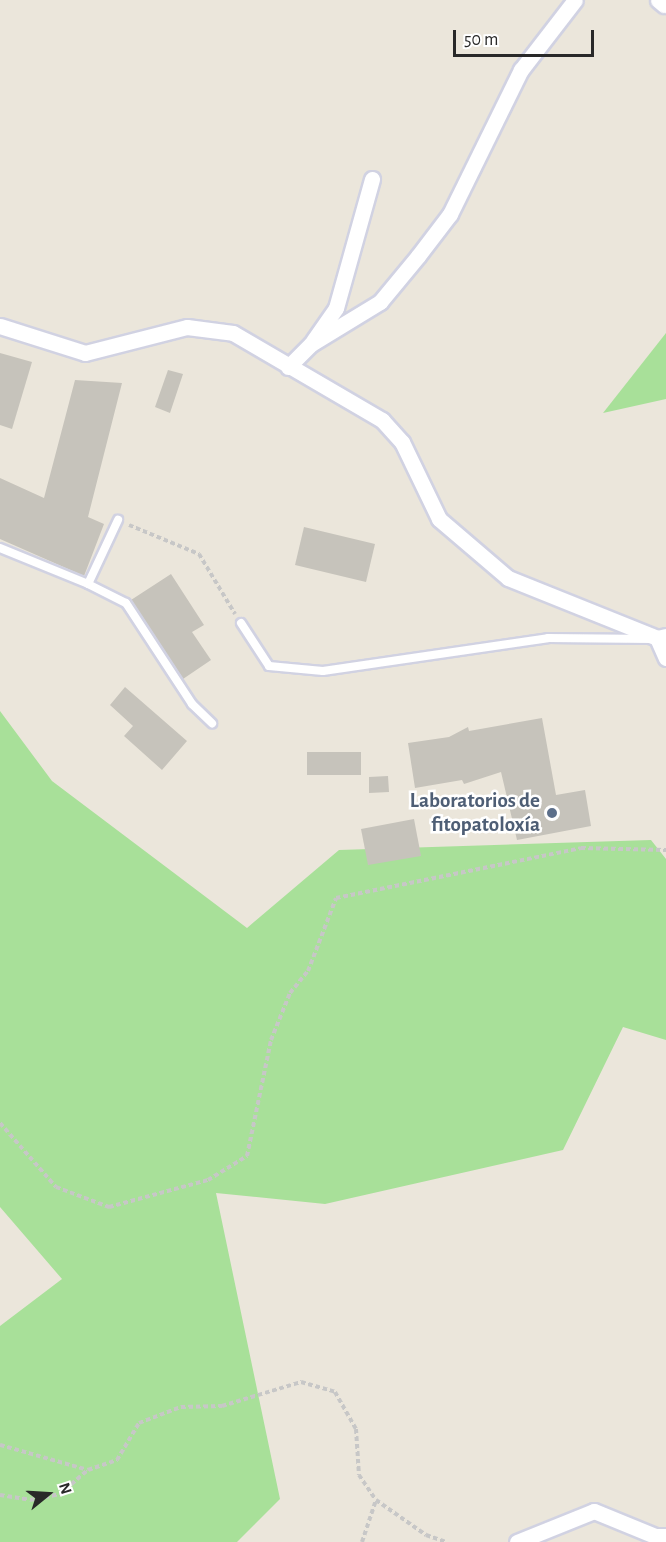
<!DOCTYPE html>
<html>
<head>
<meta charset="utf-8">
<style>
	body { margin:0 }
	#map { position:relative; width:666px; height:1542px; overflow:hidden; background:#ebe6db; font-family:"Alegreya Sans",sans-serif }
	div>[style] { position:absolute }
	.green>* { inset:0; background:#a8e099 }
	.building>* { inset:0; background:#c6c3bb }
	.path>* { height:4px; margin-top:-2px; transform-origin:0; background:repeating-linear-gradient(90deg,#c7c7c7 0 4.5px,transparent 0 7.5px) }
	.roads { filter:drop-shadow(2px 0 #d1d2e2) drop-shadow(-2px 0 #d1d2e2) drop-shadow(0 2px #d1d2e2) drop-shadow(0 -2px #d1d2e2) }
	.lane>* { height:8px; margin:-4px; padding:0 4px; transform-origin:4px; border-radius:4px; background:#fff }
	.street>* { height:15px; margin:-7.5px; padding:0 7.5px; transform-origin:7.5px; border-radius:7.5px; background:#fff }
	.dots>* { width:16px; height:16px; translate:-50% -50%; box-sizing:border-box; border:3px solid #fff; border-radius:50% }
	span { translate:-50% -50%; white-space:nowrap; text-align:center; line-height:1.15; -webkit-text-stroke:5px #fff; paint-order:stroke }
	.service-label { font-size:21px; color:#4e5e75; font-weight:700 }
	.right { translate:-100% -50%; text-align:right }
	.north { position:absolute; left:18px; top:1464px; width:60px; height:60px; -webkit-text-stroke:4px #fff; paint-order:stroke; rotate:72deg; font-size:16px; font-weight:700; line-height:24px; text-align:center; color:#292929 }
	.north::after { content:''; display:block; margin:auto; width:21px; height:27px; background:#292929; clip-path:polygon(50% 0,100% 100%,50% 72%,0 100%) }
	.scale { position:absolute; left:453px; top:30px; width:141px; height:27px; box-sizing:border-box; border:3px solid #292929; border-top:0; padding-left:8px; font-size:18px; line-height:21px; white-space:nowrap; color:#292929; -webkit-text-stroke:4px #fff; paint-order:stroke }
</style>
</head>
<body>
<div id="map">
	<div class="green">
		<i style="clip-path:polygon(666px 333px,666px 399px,603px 413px)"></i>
		<i style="clip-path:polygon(0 711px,52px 781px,247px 928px,339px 850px,651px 840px,666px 859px,666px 1040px,623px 1027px,563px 1150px,325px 1204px,216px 1193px,280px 1499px,237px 1542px,0 1542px,0 1326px,62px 1279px,0 1207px)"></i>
	</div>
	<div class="building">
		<i style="clip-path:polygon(0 353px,32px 362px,12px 429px,0 425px)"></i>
		<i style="clip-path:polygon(168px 370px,183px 374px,170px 413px,155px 407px)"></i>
		<i style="clip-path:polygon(75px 380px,122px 383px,88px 517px,104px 524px,84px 576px,0 539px,0 478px,44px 498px)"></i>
		<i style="clip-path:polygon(304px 527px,375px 544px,366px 582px,295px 565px)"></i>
		<i style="clip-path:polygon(171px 574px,204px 625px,192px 632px,211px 660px,183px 679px,131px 600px)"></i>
		<i style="clip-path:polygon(125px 687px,187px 741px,162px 770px,124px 736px,133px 726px,110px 705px)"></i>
		<i style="clip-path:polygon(542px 718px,556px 795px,585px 790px,591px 826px,517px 840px,501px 772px,464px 784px,462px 780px,415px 788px,408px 743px,449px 737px,468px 727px,469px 731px)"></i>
		<i style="clip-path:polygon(307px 752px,361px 752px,361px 775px,307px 775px)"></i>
		<i style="clip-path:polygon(388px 776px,389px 792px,369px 793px,369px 777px)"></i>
		<i style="clip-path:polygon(414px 819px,421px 856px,368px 865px,361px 829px)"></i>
	</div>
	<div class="path">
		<i style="left:129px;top:525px;width:76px;rotate:22.5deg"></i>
		<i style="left:199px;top:554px;width:70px;rotate:59deg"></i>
		<i style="left:0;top:1123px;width:85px;rotate:48.8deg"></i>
		<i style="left:56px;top:1187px;width:57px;rotate:20.7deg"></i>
		<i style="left:109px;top:1207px;width:103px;rotate:-15.3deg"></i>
		<i style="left:208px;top:1180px;width:46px;rotate:-31.6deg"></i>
		<i style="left:247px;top:1156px;width:118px;rotate:-78.3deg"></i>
		<i style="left:271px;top:1040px;width:51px;rotate:-68deg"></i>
		<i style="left:290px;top:993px;width:28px;rotate:-51deg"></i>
		<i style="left:308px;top:971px;width:78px;rotate:-69deg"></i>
		<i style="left:336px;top:898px;width:250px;rotate:-11.5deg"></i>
		<i style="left:581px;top:848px;width:85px;rotate:1.3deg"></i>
		<i style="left:0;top:1445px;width:91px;rotate:15.9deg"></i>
		<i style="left:88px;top:1470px;width:31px;rotate:-19deg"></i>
		<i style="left:117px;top:1460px;width:43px;rotate:-59.3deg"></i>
		<i style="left:139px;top:1423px;width:45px;rotate:-20.9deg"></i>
		<i style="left:181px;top:1407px;width:41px;rotate:-1.4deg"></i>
		<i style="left:222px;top:1406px;width:83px;rotate:-16.9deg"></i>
		<i style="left:301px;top:1382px;width:35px;rotate:16deg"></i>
		<i style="left:335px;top:1392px;width:43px;rotate:60.4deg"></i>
		<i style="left:356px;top:1429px;width:46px;rotate:86.3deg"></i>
		<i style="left:359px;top:1475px;width:30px;rotate:56deg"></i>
		<i style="left:376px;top:1500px;width:61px;rotate:35deg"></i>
		<i style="left:426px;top:1535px;width:21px;rotate:19deg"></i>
		<i style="left:0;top:1495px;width:30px;rotate:9deg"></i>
		<i style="left:30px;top:1500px;width:31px;rotate:-11deg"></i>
		<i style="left:60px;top:1494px;width:37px;rotate:-41deg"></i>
		<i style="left:362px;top:1542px;width:44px;rotate:-71.6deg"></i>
	</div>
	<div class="roads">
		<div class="lane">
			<i style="left:0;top:548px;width:95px;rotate:22.2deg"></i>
			<i style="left:88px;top:584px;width:71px;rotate:-64.9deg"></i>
			<i style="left:88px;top:584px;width:42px;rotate:26.6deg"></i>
			<i style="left:126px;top:603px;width:121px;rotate:56.8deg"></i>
			<i style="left:192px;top:704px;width:28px;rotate:44deg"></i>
			<i style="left:241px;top:623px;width:51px;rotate:56.9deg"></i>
			<i style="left:269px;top:666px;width:54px;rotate:5.3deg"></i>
			<i style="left:323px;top:671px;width:227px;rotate:-8.3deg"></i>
			<i style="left:548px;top:638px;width:105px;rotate:0.5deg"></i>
		</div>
		<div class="street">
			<i style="left:658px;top:0;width:8px;rotate:40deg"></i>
			<i style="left:0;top:326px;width:89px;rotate:17.6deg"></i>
			<i style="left:85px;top:353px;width:105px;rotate:-14.3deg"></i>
			<i style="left:187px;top:327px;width:46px;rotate:7.4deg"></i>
			<i style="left:233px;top:333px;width:173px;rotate:30.3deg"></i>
			<i style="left:382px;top:420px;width:30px;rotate:48deg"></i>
			<i style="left:402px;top:442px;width:85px;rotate:64.3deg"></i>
			<i style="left:439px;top:519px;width:91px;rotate:40.5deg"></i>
			<i style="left:508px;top:578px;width:161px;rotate:21.9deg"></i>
			<i style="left:657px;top:638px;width:9px;rotate:-13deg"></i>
			<i style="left:313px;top:341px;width:40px;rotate:-55.1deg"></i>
			<i style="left:336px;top:308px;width:134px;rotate:-74.4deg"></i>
			<i style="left:288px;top:367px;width:33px;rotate:-45deg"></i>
			<i style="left:311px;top:344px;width:81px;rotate:-31.3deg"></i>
			<i style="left:380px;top:302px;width:60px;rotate:-50.4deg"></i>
			<i style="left:418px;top:256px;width:53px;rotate:-52.7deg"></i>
			<i style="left:450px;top:214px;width:161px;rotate:-63.8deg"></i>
			<i style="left:521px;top:70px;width:88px;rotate:-52.4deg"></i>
			<i style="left:657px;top:638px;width:22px;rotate:66deg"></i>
			<i style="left:517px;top:1542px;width:83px;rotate:-21.9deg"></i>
			<i style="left:594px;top:1511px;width:66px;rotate:22.3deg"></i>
			<i style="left:655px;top:1536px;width:11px"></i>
		</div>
	</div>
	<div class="dots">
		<i style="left:552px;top:813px;background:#5c6f8a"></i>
	</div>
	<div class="service-label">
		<span class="right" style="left:540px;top:813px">Laboratorios de<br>fitopatoloxía</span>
	</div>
	<div class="north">N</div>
	<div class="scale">50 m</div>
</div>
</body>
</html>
